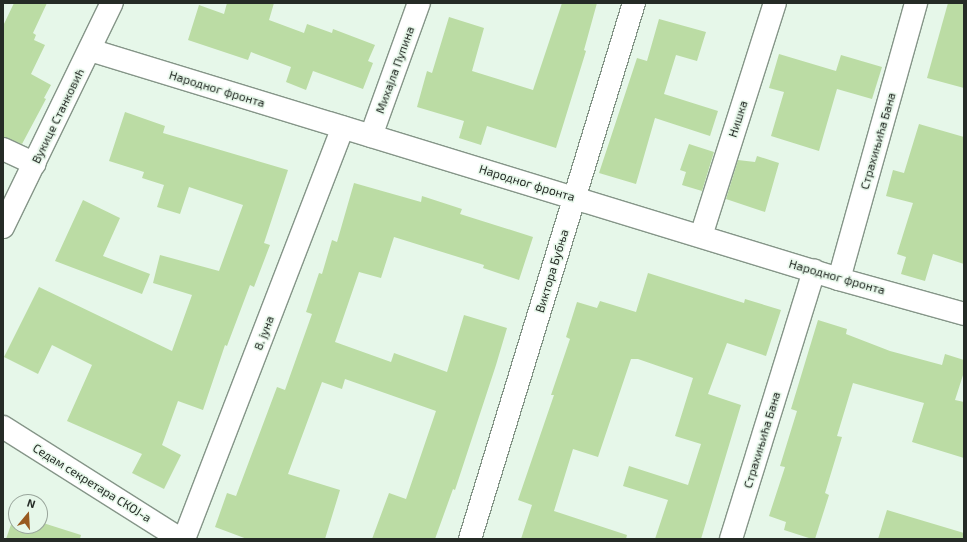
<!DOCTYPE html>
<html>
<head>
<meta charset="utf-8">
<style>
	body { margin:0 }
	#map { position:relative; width:967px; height:542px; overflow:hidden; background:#e6f7e9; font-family:"Exo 2",sans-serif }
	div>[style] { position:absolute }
	.building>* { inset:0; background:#bbdca4 }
	.roads { filter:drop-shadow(1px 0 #859588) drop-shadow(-1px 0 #859588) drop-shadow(0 1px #859588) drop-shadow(0 -1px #859588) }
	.minor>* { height:22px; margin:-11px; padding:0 11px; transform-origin:11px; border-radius:11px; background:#fff }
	span { translate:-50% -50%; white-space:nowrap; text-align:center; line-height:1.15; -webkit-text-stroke:3px #e6f7e9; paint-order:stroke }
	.street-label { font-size:12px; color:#252b26 }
	.frame { position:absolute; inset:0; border:4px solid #252b26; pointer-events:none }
	.north { position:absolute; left:8px; top:494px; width:40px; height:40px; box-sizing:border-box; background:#e6f7e9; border:1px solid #99a59b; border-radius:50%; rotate:18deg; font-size:11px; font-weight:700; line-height:16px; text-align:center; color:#252b26 }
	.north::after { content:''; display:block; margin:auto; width:14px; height:18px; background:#985a20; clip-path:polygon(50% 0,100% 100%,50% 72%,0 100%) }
</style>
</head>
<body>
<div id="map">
	<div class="building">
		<i style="clip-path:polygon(14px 3px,47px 3px,33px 33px,36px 35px,34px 40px,45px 45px,31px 74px,51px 85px,44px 98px,46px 99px,22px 144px,3px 137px,3px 26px)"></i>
		<i style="clip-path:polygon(227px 3px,274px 3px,269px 20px,304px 33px,307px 24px,332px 33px,333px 29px,375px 45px,368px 61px,373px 63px,363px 89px,313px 71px,306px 90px,286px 82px,291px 67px,251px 52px,248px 60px,188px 40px,199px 5px,224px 14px)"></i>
		<i style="clip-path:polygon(562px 3px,597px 3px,584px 50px,586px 51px,556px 148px,487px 126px,481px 145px,459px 138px,464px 121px,417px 107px,427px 71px,432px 73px,449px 17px,484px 28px,472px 71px,533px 90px)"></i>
		<i style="clip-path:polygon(948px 3px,964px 3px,964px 88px,927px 78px)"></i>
		<i style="clip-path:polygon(659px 19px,706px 32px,697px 61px,676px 55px,664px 94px,718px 111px,710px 136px,655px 118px,636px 184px,599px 173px,637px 58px,647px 61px)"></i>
		<i style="clip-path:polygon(779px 54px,836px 71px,841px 55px,882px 67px,872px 99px,837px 89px,819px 151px,771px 136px,784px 92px,769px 88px)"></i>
		<i style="clip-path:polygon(125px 112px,165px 126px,163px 133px,288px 170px,264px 243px,270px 245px,254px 287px,250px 285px,227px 346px,225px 345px,203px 410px,178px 401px,162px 445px,181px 455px,164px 489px,132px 473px,142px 454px,67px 421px,92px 365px,52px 345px,38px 374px,4px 357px,39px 287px,172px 351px,192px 295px,153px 283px,160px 255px,219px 271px,243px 205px,189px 187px,180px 214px,157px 207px,164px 185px,142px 178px,144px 172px,109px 161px)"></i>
		<i style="clip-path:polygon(919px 124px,964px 137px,964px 264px,933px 254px,925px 281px,901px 274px,906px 257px,897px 254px,913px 203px,886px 196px,893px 170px,904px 173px)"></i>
		<i style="clip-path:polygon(689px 144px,714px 152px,702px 191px,682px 185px,686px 172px,680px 170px)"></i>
		<i style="clip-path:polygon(757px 156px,779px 163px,765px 212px,726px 199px,738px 160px,755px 162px)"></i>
		<i style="clip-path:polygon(354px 183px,421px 202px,422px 196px,462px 209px,460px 214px,533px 237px,519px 280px,483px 268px,484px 265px,394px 237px,381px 278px,359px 272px,335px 342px,391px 362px,394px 353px,447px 372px,464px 315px,507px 328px,496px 365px,455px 490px,453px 489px,435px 539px,372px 539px,389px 493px,406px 499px,436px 411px,345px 379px,342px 389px,322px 382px,288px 474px,340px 490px,325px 539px,247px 539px,215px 527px,227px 493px,236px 496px,277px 387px,285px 390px,312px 314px,306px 312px,319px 273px,322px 274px,332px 240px,337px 242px)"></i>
		<i style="clip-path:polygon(83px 200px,120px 218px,103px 256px,150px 274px,142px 294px,55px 261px)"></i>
		<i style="clip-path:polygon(648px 273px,744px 303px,745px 299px,781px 310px,766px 356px,727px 343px,708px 394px,741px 405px,701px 539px,655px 539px,668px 500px,623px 486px,629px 466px,688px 485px,701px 444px,675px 436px,693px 378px,638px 359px,631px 359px,598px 457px,573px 449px,554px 511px,627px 535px,626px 539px,521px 539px,532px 505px,518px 500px,554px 395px,551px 395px,570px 339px,566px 337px,577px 302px,597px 308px,600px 301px,636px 312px)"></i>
		<i style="clip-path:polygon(818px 320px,847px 329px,846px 334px,890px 351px,942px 365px,945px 354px,964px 360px,964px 372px,955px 400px,964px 402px,964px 458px,912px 442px,924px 403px,853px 383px,837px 436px,842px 437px,825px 493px,829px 495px,815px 539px,812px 539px,784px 530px,786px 522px,769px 516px,785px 467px,780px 466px,797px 411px,791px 409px)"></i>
		<i style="clip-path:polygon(887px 510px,964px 533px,964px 539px,878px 539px)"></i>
		<i style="clip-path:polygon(15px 513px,16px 526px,40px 526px,40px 522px,81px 535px,80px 539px,6px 539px)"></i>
	</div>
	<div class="roads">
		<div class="minor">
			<i style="left:90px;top:50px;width:783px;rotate:17deg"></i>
			<i style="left:839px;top:279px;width:130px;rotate:15.6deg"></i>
			<i style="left:371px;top:136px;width:141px;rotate:-70.2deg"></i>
			<i style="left:3px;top:149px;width:35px;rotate:25deg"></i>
			<i style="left:3px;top:227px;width:249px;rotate:-64.1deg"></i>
			<i style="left:701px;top:236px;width:244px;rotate:-72.4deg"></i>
			<i style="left:839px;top:279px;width:287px;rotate:-74.4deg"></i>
			<i style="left:3px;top:427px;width:209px;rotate:32.3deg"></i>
			<i style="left:184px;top:539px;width:441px;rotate:-68.9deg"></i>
			<i style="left:470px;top:539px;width:561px;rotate:-72.99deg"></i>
			<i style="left:731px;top:539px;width:281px;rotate:-72.8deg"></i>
		</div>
	</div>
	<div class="street-label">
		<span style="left:395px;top:70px;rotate:-70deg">Михајла Пупина</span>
		<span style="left:217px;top:89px;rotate:17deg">Народног фронта</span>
		<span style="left:58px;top:116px;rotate:-64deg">Вукице Станковић</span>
		<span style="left:738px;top:119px;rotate:-72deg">Нишка</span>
		<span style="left:878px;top:141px;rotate:-74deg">Страхињића Бана</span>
		<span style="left:527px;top:183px;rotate:17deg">Народног фронта</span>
		<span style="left:552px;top:271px;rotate:-73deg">Виктора Бубња</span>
		<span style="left:837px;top:277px;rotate:16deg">Народног фронта</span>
		<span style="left:264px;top:333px;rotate:-69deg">8. јуна</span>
		<span style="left:762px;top:440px;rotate:-73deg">Страхињића Бана</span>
		<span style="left:92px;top:483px;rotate:32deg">Седам секретара СКОЈ-а</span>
	</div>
	<div class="frame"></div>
	<div class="north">N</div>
</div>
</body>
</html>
